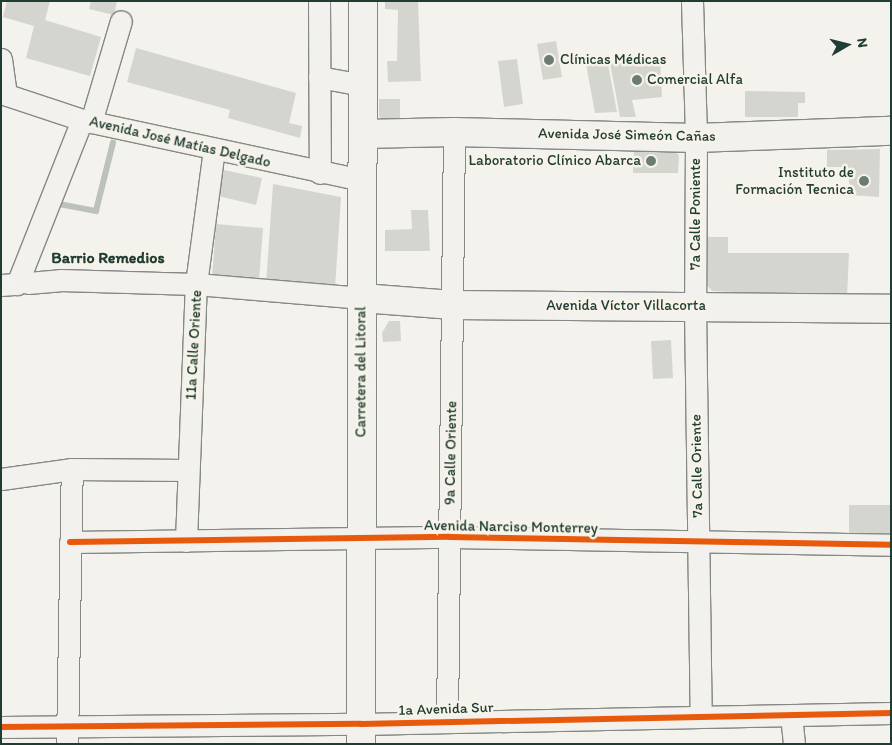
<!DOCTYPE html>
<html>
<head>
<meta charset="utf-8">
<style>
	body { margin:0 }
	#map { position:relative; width:892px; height:745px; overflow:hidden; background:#f4f2ec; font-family:Itim,sans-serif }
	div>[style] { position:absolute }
	.stream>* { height:5.5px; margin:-2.75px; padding:0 2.75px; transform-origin:2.75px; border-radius:2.75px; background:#bcc2b9 }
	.building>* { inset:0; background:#d5d5d0 }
	.roads { filter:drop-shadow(1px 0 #848985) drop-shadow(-1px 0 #848985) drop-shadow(0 1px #848985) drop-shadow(0 -1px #848985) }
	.minor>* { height:21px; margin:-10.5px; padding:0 10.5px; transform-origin:10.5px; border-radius:10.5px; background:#f2f1ed }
	.major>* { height:28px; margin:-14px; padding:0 14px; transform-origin:14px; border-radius:14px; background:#f2f1ed }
	.cycleway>* { height:6px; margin:-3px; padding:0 3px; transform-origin:3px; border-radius:3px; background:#e8590c }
	.dots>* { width:14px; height:14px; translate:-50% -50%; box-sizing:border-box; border:2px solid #f7f3e8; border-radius:50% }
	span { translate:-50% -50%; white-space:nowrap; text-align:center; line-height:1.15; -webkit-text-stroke:5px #f7f3e8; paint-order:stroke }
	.poi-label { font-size:15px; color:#1f3d34 }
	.left { translate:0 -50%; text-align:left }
	.right { translate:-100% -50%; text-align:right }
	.street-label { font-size:15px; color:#1f3d34 }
	.neighbourhood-label { font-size:16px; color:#1f3d34; font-weight:700 }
	.frame { position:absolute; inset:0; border:2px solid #1f3d34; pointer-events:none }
	.north { position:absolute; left:822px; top:20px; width:50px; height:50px; -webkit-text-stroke:4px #f7f3e8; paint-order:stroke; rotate:82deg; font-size:14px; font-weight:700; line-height:20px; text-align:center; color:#1f3d34 }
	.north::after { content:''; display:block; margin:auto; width:18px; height:22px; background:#1f3d34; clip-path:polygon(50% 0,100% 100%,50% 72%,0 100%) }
</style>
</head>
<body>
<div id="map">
	<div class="stream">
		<i style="left:54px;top:203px;width:43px;rotate:10.8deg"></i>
		<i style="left:96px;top:211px;width:70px;rotate:-76deg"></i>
	</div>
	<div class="building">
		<i style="clip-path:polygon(7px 1px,50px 1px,45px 20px,101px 37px,90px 76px,26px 58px,34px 26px,3px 17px)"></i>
		<i style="clip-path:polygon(91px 1px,117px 1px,114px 15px,89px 9px)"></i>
		<i style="clip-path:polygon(385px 1px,418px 1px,421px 81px,388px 82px,387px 61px,397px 61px,398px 10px,385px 9px)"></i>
		<i style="clip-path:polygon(556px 41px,562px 77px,543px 80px,537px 44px)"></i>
		<i style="clip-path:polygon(136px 48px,296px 93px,289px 123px,302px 126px,300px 138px,228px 118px,230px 110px,127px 82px)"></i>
		<i style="clip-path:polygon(660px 57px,662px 97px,632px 100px,636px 117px,620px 117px,610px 63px)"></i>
		<i style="clip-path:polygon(517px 59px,523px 104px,504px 107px,498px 61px)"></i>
		<i style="clip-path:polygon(607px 59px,617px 112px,595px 113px,586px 64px)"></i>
		<i style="clip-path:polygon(745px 91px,805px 92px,805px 103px,798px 103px,798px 117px,745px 117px)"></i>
		<i style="clip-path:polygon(379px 99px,400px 99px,400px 123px,386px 123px,379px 116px)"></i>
		<i style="clip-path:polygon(634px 148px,670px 148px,679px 155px,678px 173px,633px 173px)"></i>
		<i style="clip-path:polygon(880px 149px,879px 197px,850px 195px,848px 167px,827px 167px,827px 150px)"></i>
		<i style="clip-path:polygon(224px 170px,262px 178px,256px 205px,218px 196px)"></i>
		<i style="clip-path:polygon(273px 184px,341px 197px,335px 288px,266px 284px)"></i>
		<i style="clip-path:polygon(411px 210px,428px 210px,430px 251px,385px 251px,385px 230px,412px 229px)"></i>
		<i style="clip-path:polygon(216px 224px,263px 228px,259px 280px,212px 277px)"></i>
		<i style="clip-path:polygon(707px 237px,728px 237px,728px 253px,849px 253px,847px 297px,712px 291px,706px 284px)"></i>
		<i style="clip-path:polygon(389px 321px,400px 321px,401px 341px,383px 342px,382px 333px)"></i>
		<i style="clip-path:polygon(671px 340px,673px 378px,653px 379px,651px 341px)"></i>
		<i style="clip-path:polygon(849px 505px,891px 505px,891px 533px,849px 533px)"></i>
	</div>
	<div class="roads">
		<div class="minor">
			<i style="left:319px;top:1px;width:172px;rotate:89.7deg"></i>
			<i style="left:692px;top:1px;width:137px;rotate:88.3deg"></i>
			<i style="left:696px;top:138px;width:168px;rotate:90.3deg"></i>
			<i style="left:695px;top:306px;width:410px;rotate:89.2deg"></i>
			<i style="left:1px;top:59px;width:36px;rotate:82deg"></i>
			<i style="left:319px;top:77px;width:45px;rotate:10.3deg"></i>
			<i style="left:1px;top:93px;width:85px;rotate:18.4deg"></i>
			<i style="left:82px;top:120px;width:285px;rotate:12.1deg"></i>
			<i style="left:91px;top:122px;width:105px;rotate:-73.5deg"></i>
			<i style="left:28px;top:283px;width:32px;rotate:-5deg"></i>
			<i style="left:60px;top:280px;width:136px;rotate:1.7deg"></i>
			<i style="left:196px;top:284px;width:167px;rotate:4.8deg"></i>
			<i style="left:1px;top:285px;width:16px;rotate:-4deg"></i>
			<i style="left:17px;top:284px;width:176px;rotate:-68.4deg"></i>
			<i style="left:1px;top:479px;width:72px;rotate:-8deg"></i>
			<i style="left:72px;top:469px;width:116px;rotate:0.5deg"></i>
			<i style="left:186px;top:541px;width:257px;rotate:-87.8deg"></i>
			<i style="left:196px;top:284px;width:136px;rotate:-82.4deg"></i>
			<i style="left:70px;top:542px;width:380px;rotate:-0.8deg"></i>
			<i style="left:450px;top:537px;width:441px;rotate:1deg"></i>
			<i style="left:791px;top:715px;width:29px;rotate:84deg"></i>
			<i style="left:447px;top:721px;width:589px;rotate:-89.32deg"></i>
			<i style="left:1px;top:727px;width:360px;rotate:-0.5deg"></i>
			<i style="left:361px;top:724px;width:530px;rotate:-1.19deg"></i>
			<i style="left:67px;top:744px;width:275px;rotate:-89deg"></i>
		</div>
		<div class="major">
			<i style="left:363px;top:134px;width:91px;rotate:-1.3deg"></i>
			<i style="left:454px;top:132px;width:242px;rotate:1.4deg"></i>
			<i style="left:696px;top:138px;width:195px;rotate:-2.1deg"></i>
			<i style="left:362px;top:298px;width:91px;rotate:4.4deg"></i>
			<i style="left:453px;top:305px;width:438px;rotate:0.5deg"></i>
			<i style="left:361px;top:744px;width:743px;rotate:-89.85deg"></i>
		</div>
	</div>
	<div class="cycleway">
		<i style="left:70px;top:542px;width:380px;rotate:-0.8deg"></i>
		<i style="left:450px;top:537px;width:441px;rotate:1deg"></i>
		<i style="left:1px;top:727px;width:360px;rotate:-0.5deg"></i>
		<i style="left:361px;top:724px;width:530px;rotate:-1.19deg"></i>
	</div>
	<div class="dots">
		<i style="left:549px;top:60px;background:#6a7c74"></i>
		<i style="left:637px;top:80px;background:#6a7c74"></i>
		<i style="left:651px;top:161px;background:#6a7c74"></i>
		<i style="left:864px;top:181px;background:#6a7c74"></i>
	</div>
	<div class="poi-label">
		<span class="left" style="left:560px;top:60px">Clínicas Médicas</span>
		<span class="left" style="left:647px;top:80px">Comercial Alfa</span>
		<span class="right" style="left:641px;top:161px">Laboratorio Clínico Abarca</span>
		<span class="right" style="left:854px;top:181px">Instituto de<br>Formación Tecnica</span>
	</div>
	<div class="street-label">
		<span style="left:627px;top:135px;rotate:1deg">Avenida José Simeón Cañas</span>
		<span style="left:180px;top:142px;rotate:13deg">Avenida José Matías Delgado</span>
		<span style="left:696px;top:214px;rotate:-90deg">7a Calle Poniente</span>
		<span style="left:626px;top:306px">Avenida Víctor Villacorta</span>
		<span style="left:194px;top:345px;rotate:-87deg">11a Calle Oriente</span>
		<span style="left:361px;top:372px;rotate:-90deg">Carretera del Litoral</span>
		<span style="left:451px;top:453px;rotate:-89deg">9a Calle Oriente</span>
		<span style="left:697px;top:466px;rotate:-91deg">7a Calle Oriente</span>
		<span style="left:511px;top:527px;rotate:1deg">Avenida Narciso Monterrey</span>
		<span style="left:446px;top:709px;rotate:-2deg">1a Avenida Sur</span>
	</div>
	<div class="neighbourhood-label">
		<span style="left:108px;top:258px">Barrio Remedios</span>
	</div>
	<div class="frame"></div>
	<div class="north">N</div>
</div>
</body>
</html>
